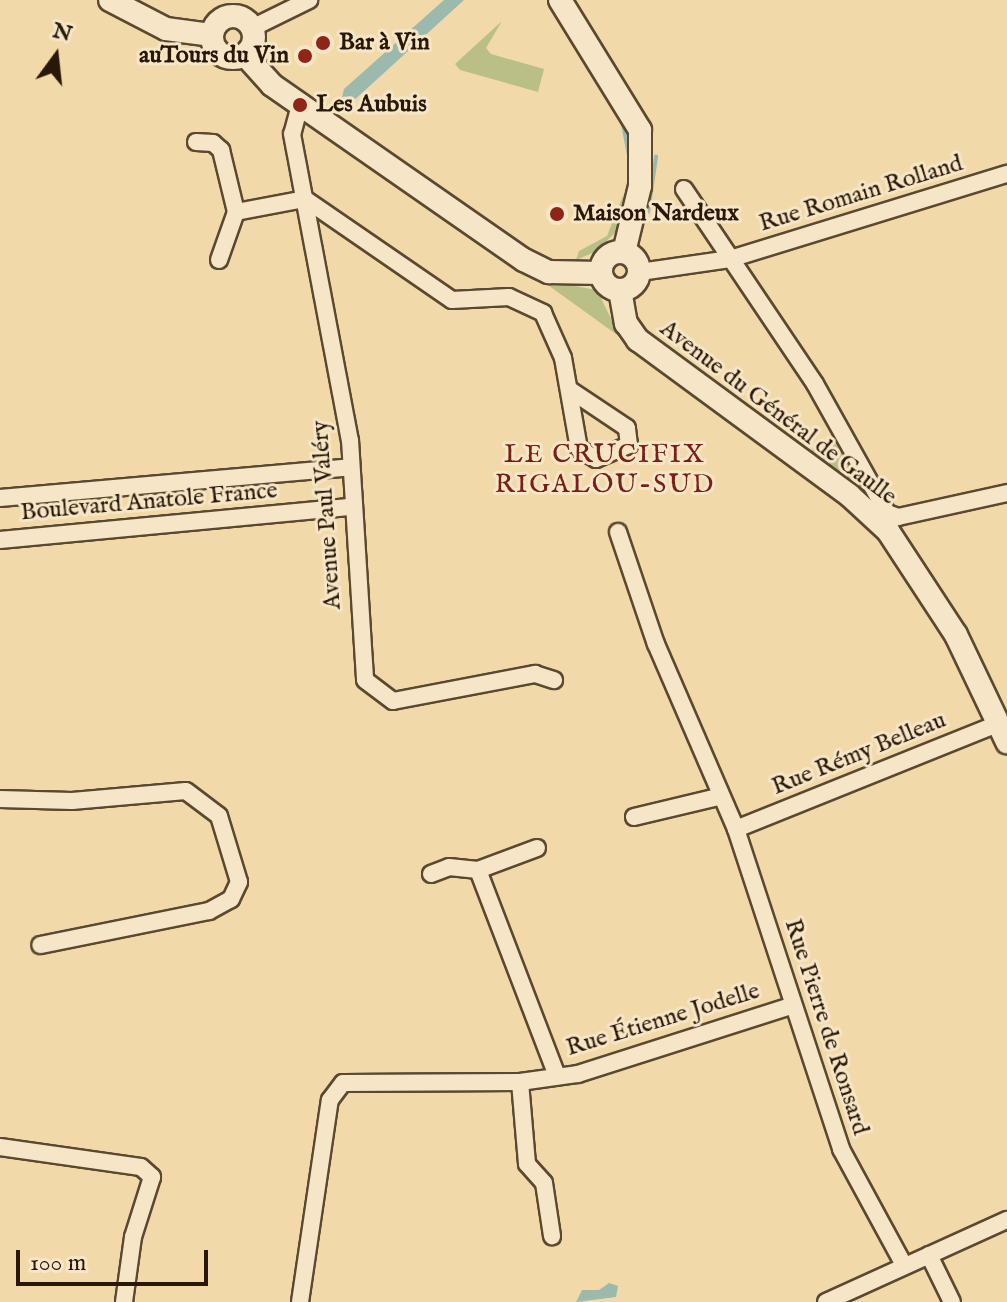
<!DOCTYPE html>
<html>
<head>
<meta charset="utf-8">
<style>
	body { margin:0 }
	#map { position:relative; width:1007px; height:1302px; overflow:hidden; background:#f1d9a9; font-family:"IM FELL English",serif }
	div>[style] { position:absolute }
	.green>* { inset:0; background:#babf88 }
	.water>* { inset:0; background:#9bb9ad }
	.stream>* { height:4px; margin:-2px; padding:0 2px; transform-origin:2px; border-radius:2px; background:#9bb9ad }
	.roads { filter:drop-shadow(2px 0 #5b4830) drop-shadow(-2px 0 #5b4830) drop-shadow(0 2px #5b4830) drop-shadow(0 -2px #5b4830) }
	.street>* { height:16px; margin:-8px; padding:0 8px; transform-origin:8px; border-radius:8px; background:#f6e6c7 }
	.secondary>* { height:22px; margin:-11px; padding:0 11px; transform-origin:11px; border-radius:11px; background:#f6e6c7 }
	.secondary>.ring { margin:-11px; padding:0; box-sizing:content-box; background:none; border:22px solid #f6e6c7; border-radius:50% }
	.dots>* { width:22px; height:22px; translate:-50% -50%; box-sizing:border-box; border:4px solid #f6e6c7; border-radius:50% }
	span { translate:-50% -50%; white-space:nowrap; text-align:center; line-height:1.15; -webkit-text-stroke:6px #f6e6c7; paint-order:stroke }
	.poi-label { font-size:24px; color:#291707; font-weight:700 }
	.left { translate:0 -50%; text-align:left }
	.right { translate:-100% -50%; text-align:right }
	.street-label { font-size:24px; color:#291707 }
	.neighbourhood-label { font-size:26px; color:#7a1f14; letter-spacing:2px }
	.north { position:absolute; left:16px; top:16px; width:80px; height:80px; -webkit-text-stroke:6px #f6e6c7; paint-order:stroke; rotate:15deg; font-size:22px; font-weight:700; line-height:32px; text-align:center; color:#291707 }
	.north::after { content:''; display:block; margin:auto; width:28px; height:36px; background:#291707; clip-path:polygon(50% 0,100% 100%,50% 72%,0 100%) }
	.scale { position:absolute; left:16px; top:1250px; width:192px; height:36px; box-sizing:border-box; border:4px solid #291707; border-top:0; padding-left:10px; font-size:24px; line-height:28px; white-space:nowrap; color:#291707; -webkit-text-stroke:6px #f6e6c7; paint-order:stroke }
</style>
</head>
<body>
<div id="map">
	<div class="green">
		<i style="clip-path:polygon(502px 21px,486px 48px,491px 54px,544px 69px,538px 92px,460px 70px,455px 64px)"></i>
		<i style="clip-path:polygon(624px 193px,617px 231px,595px 252px,576px 260px,579px 251px,607px 236px)"></i>
		<i style="clip-path:polygon(541px 280px,597px 290px,620px 337px)"></i>
		<i style="clip-path:polygon(836px 444px,854px 475px,846px 482px,807px 451px)"></i>
	</div>
	<div class="water">
		<i style="clip-path:polygon(444px 0,464px 0,351px 103px,341px 102px,344px 89px)"></i>
		<i style="clip-path:polygon(609px 1283px,618px 1286px,616px 1297px,576px 1302px,582px 1290px,599px 1290px)"></i>
	</div>
	<div class="stream">
		<i style="left:622px;top:119px;width:36px;rotate:79deg"></i>
		<i style="left:648px;top:212px;width:56px;rotate:-81.7deg"></i>
	</div>
	<div class="roads">
		<div class="street">
			<i style="left:252px;top:28px;width:64px;rotate:-26.2deg"></i>
			<i style="left:300px;top:105px;width:30px;rotate:105deg"></i>
			<i style="left:292px;top:134px;width:311px;rotate:79.3deg"></i>
			<i style="left:350px;top:440px;width:240px;rotate:86.4deg"></i>
			<i style="left:365px;top:680px;width:35px;rotate:37deg"></i>
			<i style="left:393px;top:701px;width:145px;rotate:-10.8deg"></i>
			<i style="left:535px;top:674px;width:20px;rotate:18deg"></i>
			<i style="left:196px;top:142px;width:17px;rotate:3deg"></i>
			<i style="left:213px;top:143px;width:11px;rotate:41deg"></i>
			<i style="left:221px;top:150px;width:64px;rotate:76.4deg"></i>
			<i style="left:684px;top:189px;width:235px;rotate:56.1deg"></i>
			<i style="left:815px;top:384px;width:148px;rotate:60.8deg"></i>
			<i style="left:887px;top:513px;width:12px;rotate:20deg"></i>
			<i style="left:898px;top:517px;width:112px;rotate:-12.4deg"></i>
			<i style="left:219px;top:260px;width:51px;rotate:-70.5deg"></i>
			<i style="left:236px;top:212px;width:70px;rotate:-10.7deg"></i>
			<i style="left:305px;top:199px;width:178px;rotate:34.5deg"></i>
			<i style="left:452px;top:300px;width:57px;rotate:-3deg"></i>
			<i style="left:509px;top:297px;width:38px;rotate:25deg"></i>
			<i style="left:543px;top:313px;width:49px;rotate:66deg"></i>
			<i style="left:563px;top:358px;width:92px;rotate:80deg"></i>
			<i style="left:579px;top:449px;width:20px;rotate:30deg"></i>
			<i style="left:596px;top:459px;width:36px;rotate:-23deg"></i>
			<i style="left:629px;top:445px;width:17px;rotate:-97deg"></i>
			<i style="left:627px;top:428px;width:69px;rotate:-146.3deg"></i>
			<i style="left:640px;top:272px;width:91px;rotate:-8.2deg"></i>
			<i style="left:730px;top:259px;width:290px;rotate:-17.1deg"></i>
			<i style="left:0;top:498px;width:352px;rotate:-5deg"></i>
			<i style="left:618px;top:532px;width:118px;rotate:71.3deg"></i>
			<i style="left:656px;top:644px;width:202px;rotate:66.6deg"></i>
			<i style="left:736px;top:829px;width:337px;rotate:71.8deg"></i>
			<i style="left:841px;top:1149px;width:132px;rotate:61.5deg"></i>
			<i style="left:0;top:540px;width:353px;rotate:-5.4deg"></i>
			<i style="left:0;top:799px;width:72px;rotate:1.6deg"></i>
			<i style="left:72px;top:801px;width:114px;rotate:-5deg"></i>
			<i style="left:186px;top:791px;width:41px;rotate:37.1deg"></i>
			<i style="left:219px;top:816px;width:69px;rotate:73.1deg"></i>
			<i style="left:239px;top:882px;width:19px;rotate:115deg"></i>
			<i style="left:231px;top:899px;width:25px;rotate:151deg"></i>
			<i style="left:209px;top:911px;width:172px;rotate:168.6deg"></i>
			<i style="left:634px;top:817px;width:90px;rotate:-13.4deg"></i>
			<i style="left:736px;top:829px;width:284px;rotate:-21.9deg"></i>
			<i style="left:537px;top:848px;width:63px;rotate:159.6deg"></i>
			<i style="left:478px;top:870px;width:221px;rotate:69deg"></i>
			<i style="left:431px;top:874px;width:19px;rotate:-21deg"></i>
			<i style="left:449px;top:867px;width:29px;rotate:6deg"></i>
			<i style="left:520px;top:1082px;width:82px;rotate:85.1deg"></i>
			<i style="left:527px;top:1164px;width:25px;rotate:48deg"></i>
			<i style="left:544px;top:1183px;width:54px;rotate:81.4deg"></i>
			<i style="left:0;top:1147px;width:142px;rotate:8.1deg"></i>
			<i style="left:141px;top:1167px;width:15px;rotate:42deg"></i>
			<i style="left:152px;top:1177px;width:63px;rotate:107.6deg"></i>
			<i style="left:133px;top:1237px;width:66px;rotate:97.9deg"></i>
			<i style="left:929px;top:1255px;width:52px;rotate:63.9deg"></i>
			<i style="left:300px;top:1302px;width:204px;rotate:-81.6deg"></i>
			<i style="left:330px;top:1100px;width:21px;rotate:-53deg"></i>
			<i style="left:343px;top:1083px;width:177px;rotate:-0.3deg"></i>
			<i style="left:520px;top:1082px;width:59px;rotate:-7.9deg"></i>
			<i style="left:578px;top:1074px;width:224px;rotate:-17.7deg"></i>
			<i style="left:826px;top:1302px;width:199px;rotate:-24.4deg"></i>
		</div>
		<div class="secondary">
			<i style="left:110px;top:0;width:63px;rotate:27.4deg"></i>
			<i style="left:166px;top:29px;width:45px;rotate:7.6deg"></i>
			<i style="left:560px;top:0;width:153px;rotate:58.4deg"></i>
			<i style="left:640px;top:130px;width:56px;rotate:90deg"></i>
			<i style="left:640px;top:186px;width:68px;rotate:103.6deg"></i>
			<i class="ring" style="left:212px;top:16px;width:20px;height:20px"></i>
			<i style="left:245px;top:55px;width:40px;rotate:48deg"></i>
			<i style="left:272px;top:85px;width:307px;rotate:34.8deg"></i>
			<i style="left:524px;top:260px;width:28px;rotate:26deg"></i>
			<i style="left:549px;top:272px;width:52px;rotate:1.1deg"></i>
			<i class="ring" style="left:601px;top:252px;width:16px;height:16px"></i>
			<i style="left:620px;top:290px;width:34px;rotate:80deg"></i>
			<i style="left:626px;top:323px;width:21px;rotate:55deg"></i>
			<i style="left:638px;top:340px;width:262px;rotate:36.3deg"></i>
			<i style="left:849px;top:495px;width:53px;rotate:42.7deg"></i>
			<i style="left:888px;top:531px;width:124px;rotate:56.8deg"></i>
			<i style="left:956px;top:635px;width:119px;rotate:64.5deg"></i>
		</div>
	</div>
	<div class="dots">
		<i style="left:323px;top:43px;background:#8f2418"></i>
		<i style="left:305px;top:56px;background:#8f2418"></i>
		<i style="left:300px;top:105px;background:#8f2418"></i>
		<i style="left:557px;top:214px;background:#8f2418"></i>
	</div>
	<div class="poi-label">
		<span class="left" style="left:339px;top:43px">Bar à Vin</span>
		<span class="right" style="left:289px;top:56px">auTours du Vin</span>
		<span class="left" style="left:316px;top:105px">Les Aubuis</span>
		<span class="left" style="left:573px;top:214px">Maison Nardeux</span>
	</div>
	<div class="street-label">
		<span style="left:861px;top:194px;rotate:-17deg">Rue Romain Rolland</span>
		<span style="left:778px;top:413px;rotate:37deg">Avenue du Général de Gaulle</span>
		<span style="left:149px;top:502px;rotate:-5deg">Boulevard Anatole France</span>
		<span style="left:327px;top:515px;rotate:-94deg">Avenue Paul Valéry</span>
		<span style="left:859px;top:754px;rotate:-22deg">Rue Rémy Belleau</span>
		<span style="left:663px;top:1020px;rotate:-17deg">Rue Étienne Jodelle</span>
		<span style="left:826px;top:1027px;rotate:72deg">Rue Pierre de Ronsard</span>
	</div>
	<div class="neighbourhood-label">
		<span style="left:605px;top:470px">LE CRUCIFIX<br>RIGALOU-SUD</span>
	</div>
	<div class="north">N</div>
	<div class="scale">100 m</div>
</div>
</body>
</html>
